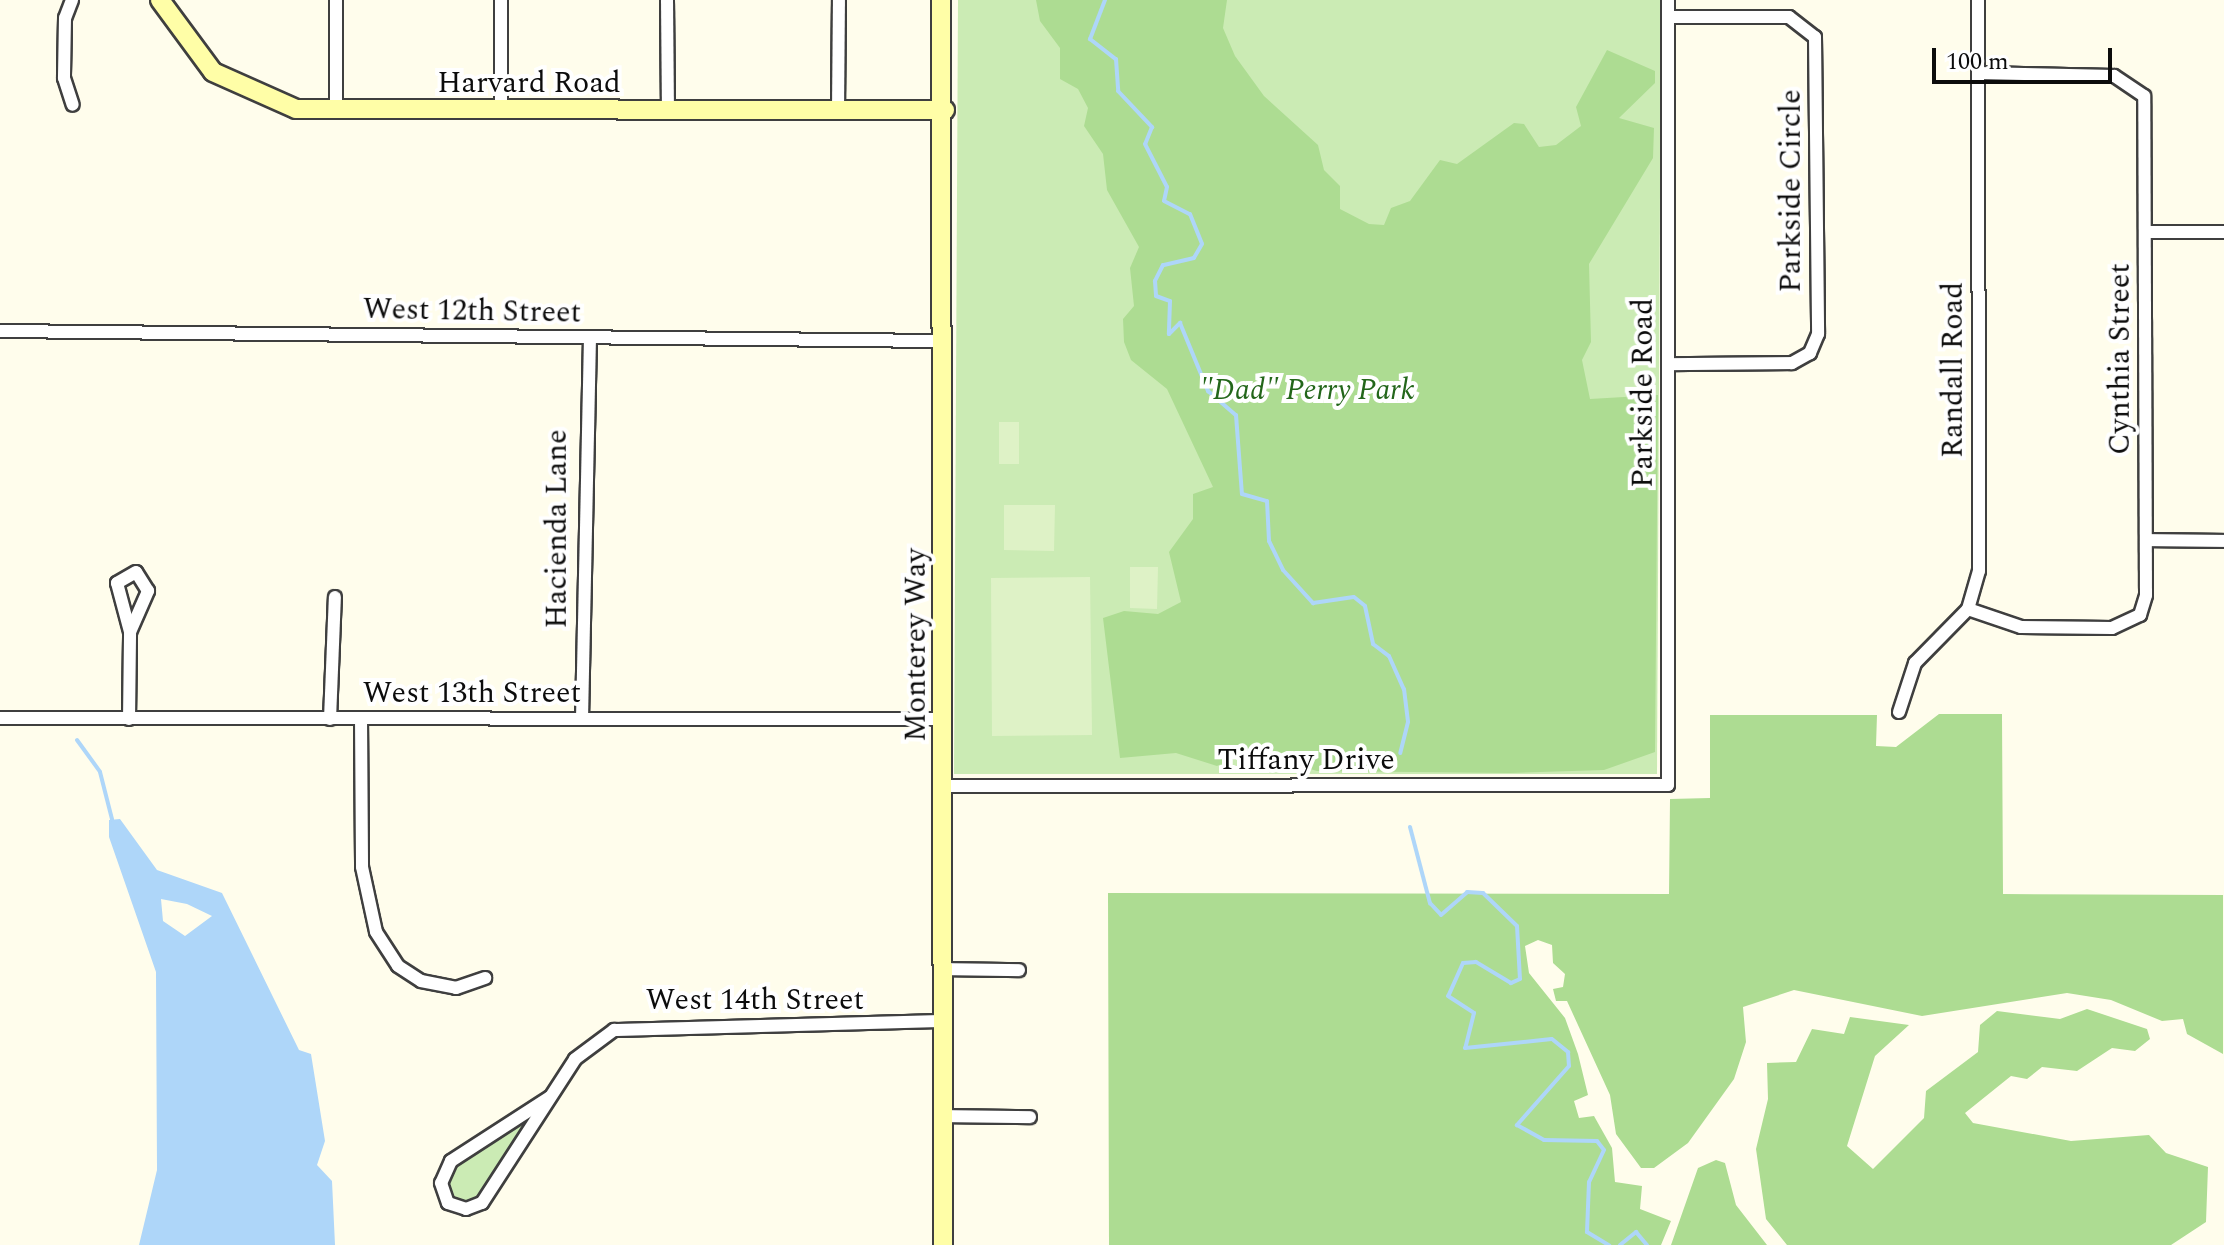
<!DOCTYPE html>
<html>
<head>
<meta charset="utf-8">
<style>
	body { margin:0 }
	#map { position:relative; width:2224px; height:1245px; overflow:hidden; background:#fffdec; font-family:Spectral,serif }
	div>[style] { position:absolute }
	.green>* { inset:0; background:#cbebb4 }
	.forest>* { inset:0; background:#addc92 }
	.pitch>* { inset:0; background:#def2c6 }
	.water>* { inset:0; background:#aed6f9 }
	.stream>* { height:4px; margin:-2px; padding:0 2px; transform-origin:2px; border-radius:2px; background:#aed6f9 }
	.roads { filter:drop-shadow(2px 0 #3f3f3f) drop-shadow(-2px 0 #3f3f3f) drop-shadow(0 2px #3f3f3f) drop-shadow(0 -2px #3f3f3f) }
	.street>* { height:12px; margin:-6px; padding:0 6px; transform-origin:6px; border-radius:6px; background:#fff }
	.secondary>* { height:18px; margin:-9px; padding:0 9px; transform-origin:9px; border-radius:9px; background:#fffea7 }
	span { translate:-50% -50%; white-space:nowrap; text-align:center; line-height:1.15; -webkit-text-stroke:8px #fff; paint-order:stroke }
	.street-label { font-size:30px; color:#0c0c0c }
	.park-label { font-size:30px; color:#23661a; font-style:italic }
	.scale { position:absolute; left:1932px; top:48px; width:180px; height:36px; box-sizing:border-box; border:4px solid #0c0c0c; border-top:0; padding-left:10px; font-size:24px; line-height:28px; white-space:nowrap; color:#0c0c0c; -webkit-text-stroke:6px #fff; paint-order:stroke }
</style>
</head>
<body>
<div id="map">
	<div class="green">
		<i style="clip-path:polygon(958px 0,1661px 0,1657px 774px,954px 774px)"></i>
		<i style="clip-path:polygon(539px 1108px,492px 1185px,469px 1201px,454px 1200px,448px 1187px,455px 1168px)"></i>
	</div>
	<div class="forest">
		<i style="clip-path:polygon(1036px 0,1227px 0,1223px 28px,1235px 56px,1264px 96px,1318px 145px,1324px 170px,1340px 186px,1340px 209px,1369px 224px,1384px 225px,1391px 208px,1410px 201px,1440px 160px,1457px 164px,1514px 123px,1524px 124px,1539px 147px,1556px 145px,1581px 126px,1576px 107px,1607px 50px,1655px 71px,1655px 83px,1619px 118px,1654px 128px,1653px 158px,1589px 264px,1591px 342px,1582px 360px,1590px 399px,1658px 395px,1655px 752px,1604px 770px,1510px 773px,1317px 771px,1251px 751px,1217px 766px,1176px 753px,1120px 758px,1103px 618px,1124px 611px,1158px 614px,1181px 602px,1169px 552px,1193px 519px,1193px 494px,1213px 487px,1167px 389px,1131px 360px,1124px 342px,1123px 319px,1134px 306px,1130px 268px,1139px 247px,1107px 190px,1103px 154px,1084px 126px,1088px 108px,1078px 89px,1060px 79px,1060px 48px,1040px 21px)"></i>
		<i style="clip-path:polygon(1939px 714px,2002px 714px,2003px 894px,2223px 895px,2223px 1054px,2187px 1034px,2183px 1019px,2162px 1021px,2111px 1000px,2067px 993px,1922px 1016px,1794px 990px,1743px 1007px,1746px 1042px,1734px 1079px,1688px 1143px,1654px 1168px,1641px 1168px,1616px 1134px,1610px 1095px,1567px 1001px,1556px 1001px,1553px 989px,1563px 987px,1565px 974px,1553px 963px,1552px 945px,1538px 940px,1525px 946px,1529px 973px,1565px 1018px,1578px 1054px,1588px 1095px,1574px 1101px,1579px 1118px,1594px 1116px,1612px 1148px,1615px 1182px,1642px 1186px,1640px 1209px,1671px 1221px,1661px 1245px,1109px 1245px,1108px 893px,1669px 894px,1670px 799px,1710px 798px,1710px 715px,1877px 715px,1876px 746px,1896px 747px)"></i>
		<i style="clip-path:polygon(2087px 1009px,2147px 1029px,2150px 1039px,2135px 1051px,2112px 1048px,2077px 1071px,2042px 1067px,2027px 1079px,2011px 1076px,1965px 1113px,1973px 1123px,2071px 1141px,2149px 1135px,2166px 1153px,2208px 1167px,2206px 1222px,2171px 1245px,1787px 1245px,1766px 1219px,1756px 1149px,1768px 1099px,1767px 1063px,1796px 1062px,1812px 1029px,1844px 1034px,1850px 1017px,1909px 1025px,1875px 1056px,1847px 1146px,1873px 1169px,1924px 1118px,1926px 1091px,1978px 1052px,1980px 1025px,1997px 1011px,2060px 1019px)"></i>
		<i style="clip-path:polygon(1716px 1160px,1725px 1163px,1736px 1205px,1767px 1245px,1671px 1245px,1698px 1168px)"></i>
	</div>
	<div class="pitch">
		<i style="clip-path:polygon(999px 422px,1019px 422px,1019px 464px,999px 464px)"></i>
		<i style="clip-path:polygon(1004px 505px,1055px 505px,1054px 551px,1004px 550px)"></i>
		<i style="clip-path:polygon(1130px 567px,1158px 567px,1157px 609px,1130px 608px)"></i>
		<i style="clip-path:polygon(1090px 577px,1092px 735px,992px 736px,991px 578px)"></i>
	</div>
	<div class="water">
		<i style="clip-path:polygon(evenodd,120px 819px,157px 870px,222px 893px,299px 1050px,311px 1054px,325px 1141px,317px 1165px,332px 1181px,335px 1245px,139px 1245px,157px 1170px,156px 972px,109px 837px,109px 820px,120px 819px,161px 899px,187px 904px,212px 916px,185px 936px,163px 921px,161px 899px)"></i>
	</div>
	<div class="stream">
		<i style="left:1105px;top:0;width:42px;rotate:111deg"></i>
		<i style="left:1090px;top:39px;width:33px;rotate:38deg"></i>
		<i style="left:1116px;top:59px;width:32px;rotate:86deg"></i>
		<i style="left:1118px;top:91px;width:50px;rotate:46.6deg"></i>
		<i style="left:1152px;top:127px;width:18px;rotate:112deg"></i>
		<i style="left:1145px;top:144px;width:48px;rotate:62.9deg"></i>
		<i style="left:1167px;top:187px;width:14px;rotate:102deg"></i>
		<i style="left:1164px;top:201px;width:29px;rotate:27deg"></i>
		<i style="left:1190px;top:214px;width:32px;rotate:68deg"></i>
		<i style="left:1202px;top:244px;width:16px;rotate:120deg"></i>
		<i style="left:1194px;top:258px;width:32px;rotate:167deg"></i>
		<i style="left:1163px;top:265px;width:18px;rotate:117deg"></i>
		<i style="left:1155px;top:281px;width:15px;rotate:86deg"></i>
		<i style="left:1156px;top:296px;width:15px;rotate:20deg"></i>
		<i style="left:1170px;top:301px;width:33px;rotate:92deg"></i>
		<i style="left:1169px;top:334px;width:16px;rotate:-45deg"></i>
		<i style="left:1180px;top:323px;width:74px;rotate:67.6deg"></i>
		<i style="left:1208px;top:391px;width:37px;rotate:41deg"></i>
		<i style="left:1236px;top:415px;width:79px;rotate:85.7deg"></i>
		<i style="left:1242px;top:494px;width:26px;rotate:16deg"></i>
		<i style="left:1267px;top:501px;width:40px;rotate:87.1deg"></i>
		<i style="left:1269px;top:541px;width:32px;rotate:64deg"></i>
		<i style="left:1283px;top:570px;width:45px;rotate:47.7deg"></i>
		<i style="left:1313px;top:603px;width:41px;rotate:-8.3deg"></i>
		<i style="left:1354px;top:597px;width:14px;rotate:39deg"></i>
		<i style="left:1365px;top:606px;width:39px;rotate:78deg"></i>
		<i style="left:1373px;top:644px;width:20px;rotate:37deg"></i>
		<i style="left:1389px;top:656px;width:36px;rotate:66deg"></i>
		<i style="left:1404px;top:689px;width:33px;rotate:83deg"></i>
		<i style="left:1408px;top:722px;width:32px;rotate:104deg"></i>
		<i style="left:77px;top:740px;width:39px;rotate:54deg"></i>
		<i style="left:100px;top:772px;width:49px;rotate:75.7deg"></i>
		<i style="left:1410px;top:827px;width:79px;rotate:75.3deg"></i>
		<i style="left:1430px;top:903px;width:16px;rotate:47deg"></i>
		<i style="left:1441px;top:915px;width:35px;rotate:-41deg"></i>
		<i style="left:1467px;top:892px;width:16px;rotate:4deg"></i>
		<i style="left:1483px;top:893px;width:47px;rotate:44.1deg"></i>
		<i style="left:1517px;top:926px;width:53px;rotate:86.8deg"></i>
		<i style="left:1520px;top:979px;width:10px;rotate:156deg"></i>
		<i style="left:1511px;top:983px;width:41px;rotate:-149deg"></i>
		<i style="left:1476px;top:962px;width:13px;rotate:176deg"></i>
		<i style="left:1463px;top:963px;width:36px;rotate:114deg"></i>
		<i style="left:1448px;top:996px;width:31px;rotate:33deg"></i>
		<i style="left:1474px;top:1013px;width:36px;rotate:104deg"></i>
		<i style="left:1465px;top:1048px;width:87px;rotate:-5.9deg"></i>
		<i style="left:1552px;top:1039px;width:21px;rotate:39deg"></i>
		<i style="left:1568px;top:1052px;width:14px;rotate:86deg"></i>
		<i style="left:1569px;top:1066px;width:79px;rotate:131.4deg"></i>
		<i style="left:1517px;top:1125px;width:31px;rotate:29deg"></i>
		<i style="left:1544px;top:1140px;width:53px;rotate:1.1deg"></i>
		<i style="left:1597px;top:1141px;width:11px;rotate:52deg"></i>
		<i style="left:1604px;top:1150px;width:35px;rotate:115deg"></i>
		<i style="left:1589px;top:1182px;width:50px;rotate:92.3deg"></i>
		<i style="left:1587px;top:1232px;width:26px;rotate:31deg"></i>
		<i style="left:1620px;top:1245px;width:21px;rotate:-39deg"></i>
		<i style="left:1636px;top:1232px;width:17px;rotate:50deg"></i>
	</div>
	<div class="roads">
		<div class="street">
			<i style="left:72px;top:0;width:19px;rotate:111deg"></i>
			<i style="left:65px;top:18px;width:60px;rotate:91deg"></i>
			<i style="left:64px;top:78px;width:28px;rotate:72deg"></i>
			<i style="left:501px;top:0;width:111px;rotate:90deg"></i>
			<i style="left:667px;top:0;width:110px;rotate:89.5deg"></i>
			<i style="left:1668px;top:17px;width:121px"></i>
			<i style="left:1789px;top:17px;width:33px;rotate:38deg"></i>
			<i style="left:1815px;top:37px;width:297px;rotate:89.4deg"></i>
			<i style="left:1818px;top:334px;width:21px;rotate:113deg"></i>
			<i style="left:1810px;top:353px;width:21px;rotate:151deg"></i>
			<i style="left:1792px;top:363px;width:123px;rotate:179.5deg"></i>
			<i style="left:336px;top:110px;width:110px;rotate:-90deg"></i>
			<i style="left:838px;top:110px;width:110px;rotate:-89.5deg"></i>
			<i style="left:2146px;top:232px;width:78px"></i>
			<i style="left:0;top:331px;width:944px;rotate:0.61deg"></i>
			<i style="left:2146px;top:540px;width:78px;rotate:0.7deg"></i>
			<i style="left:1968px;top:609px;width:56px;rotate:18.8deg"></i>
			<i style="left:2021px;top:627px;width:91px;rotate:0.6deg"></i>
			<i style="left:2112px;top:628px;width:31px;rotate:-25deg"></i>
			<i style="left:2140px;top:615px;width:21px;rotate:-73deg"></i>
			<i style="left:2146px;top:595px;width:499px;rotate:-90.2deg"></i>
			<i style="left:2144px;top:96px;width:36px;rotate:-146deg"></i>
			<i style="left:2114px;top:76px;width:135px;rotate:-178.7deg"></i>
			<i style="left:1899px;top:712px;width:52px;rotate:-71.9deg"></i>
			<i style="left:1915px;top:663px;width:76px;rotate:-45.5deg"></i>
			<i style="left:1968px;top:609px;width:40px;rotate:-74deg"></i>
			<i style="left:1979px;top:571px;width:571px;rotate:-90.1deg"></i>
			<i style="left:0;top:718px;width:943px;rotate:0.06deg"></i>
			<i style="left:361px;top:718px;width:149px;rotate:89.6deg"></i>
			<i style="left:362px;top:867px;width:66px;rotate:77.8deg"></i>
			<i style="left:376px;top:932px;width:40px;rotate:57.1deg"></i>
			<i style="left:398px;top:966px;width:27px;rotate:33deg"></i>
			<i style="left:421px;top:981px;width:36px;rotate:11deg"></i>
			<i style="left:456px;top:988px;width:31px;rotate:-19deg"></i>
			<i style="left:129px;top:719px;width:87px;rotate:-89.3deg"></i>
			<i style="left:130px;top:632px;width:45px;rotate:-66.3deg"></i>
			<i style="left:148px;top:591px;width:22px;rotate:-122deg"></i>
			<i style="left:136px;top:572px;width:22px;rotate:150deg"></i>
			<i style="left:117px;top:583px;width:51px;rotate:75.1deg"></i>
			<i style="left:330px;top:719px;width:122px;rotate:-87.7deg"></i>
			<i style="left:582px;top:719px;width:380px;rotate:-88.8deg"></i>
			<i style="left:943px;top:786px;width:725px;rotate:-0.08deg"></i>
			<i style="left:1668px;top:785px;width:785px;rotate:-90deg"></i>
			<i style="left:943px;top:969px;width:76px;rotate:0.8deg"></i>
			<i style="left:550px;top:1097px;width:118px;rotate:147.1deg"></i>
			<i style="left:451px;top:1161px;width:24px;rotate:114deg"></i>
			<i style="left:441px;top:1183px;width:21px;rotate:71deg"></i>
			<i style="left:448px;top:1203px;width:19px;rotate:18deg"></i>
			<i style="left:466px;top:1209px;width:17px;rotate:-21deg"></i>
			<i style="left:482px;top:1203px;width:171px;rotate:-57.1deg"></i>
			<i style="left:575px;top:1059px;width:49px;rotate:-36.6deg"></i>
			<i style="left:614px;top:1030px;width:329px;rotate:-1.6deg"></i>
			<i style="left:943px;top:1116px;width:87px;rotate:0.7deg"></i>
		</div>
		<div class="secondary">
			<i style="left:160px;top:0;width:89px;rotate:53.6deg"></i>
			<i style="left:213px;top:72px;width:91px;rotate:24deg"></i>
			<i style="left:296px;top:109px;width:649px;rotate:0.09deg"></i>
			<i style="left:941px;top:0;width:1245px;rotate:89.91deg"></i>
		</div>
	</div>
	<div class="street-label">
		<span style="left:529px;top:83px">Harvard Road</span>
		<span style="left:1791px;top:191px;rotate:-90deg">Parkside Circle</span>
		<span style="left:472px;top:311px;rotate:1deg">West 12th Street</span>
		<span style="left:2120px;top:359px;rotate:-90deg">Cynthia Street</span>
		<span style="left:1953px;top:370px;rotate:-90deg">Randall Road</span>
		<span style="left:1643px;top:393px;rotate:-90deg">Parkside Road</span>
		<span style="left:557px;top:529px;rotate:-90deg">Hacienda Lane</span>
		<span style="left:916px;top:645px;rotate:-90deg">Monterey Way</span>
		<span style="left:472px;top:693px">West 13th Street</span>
		<span style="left:1306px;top:760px">Tiffany Drive</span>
		<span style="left:755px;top:1000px">West 14th Street</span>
	</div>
	<div class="park-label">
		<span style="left:1307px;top:390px">"Dad" Perry Park</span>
	</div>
	<div class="scale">100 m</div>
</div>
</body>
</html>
